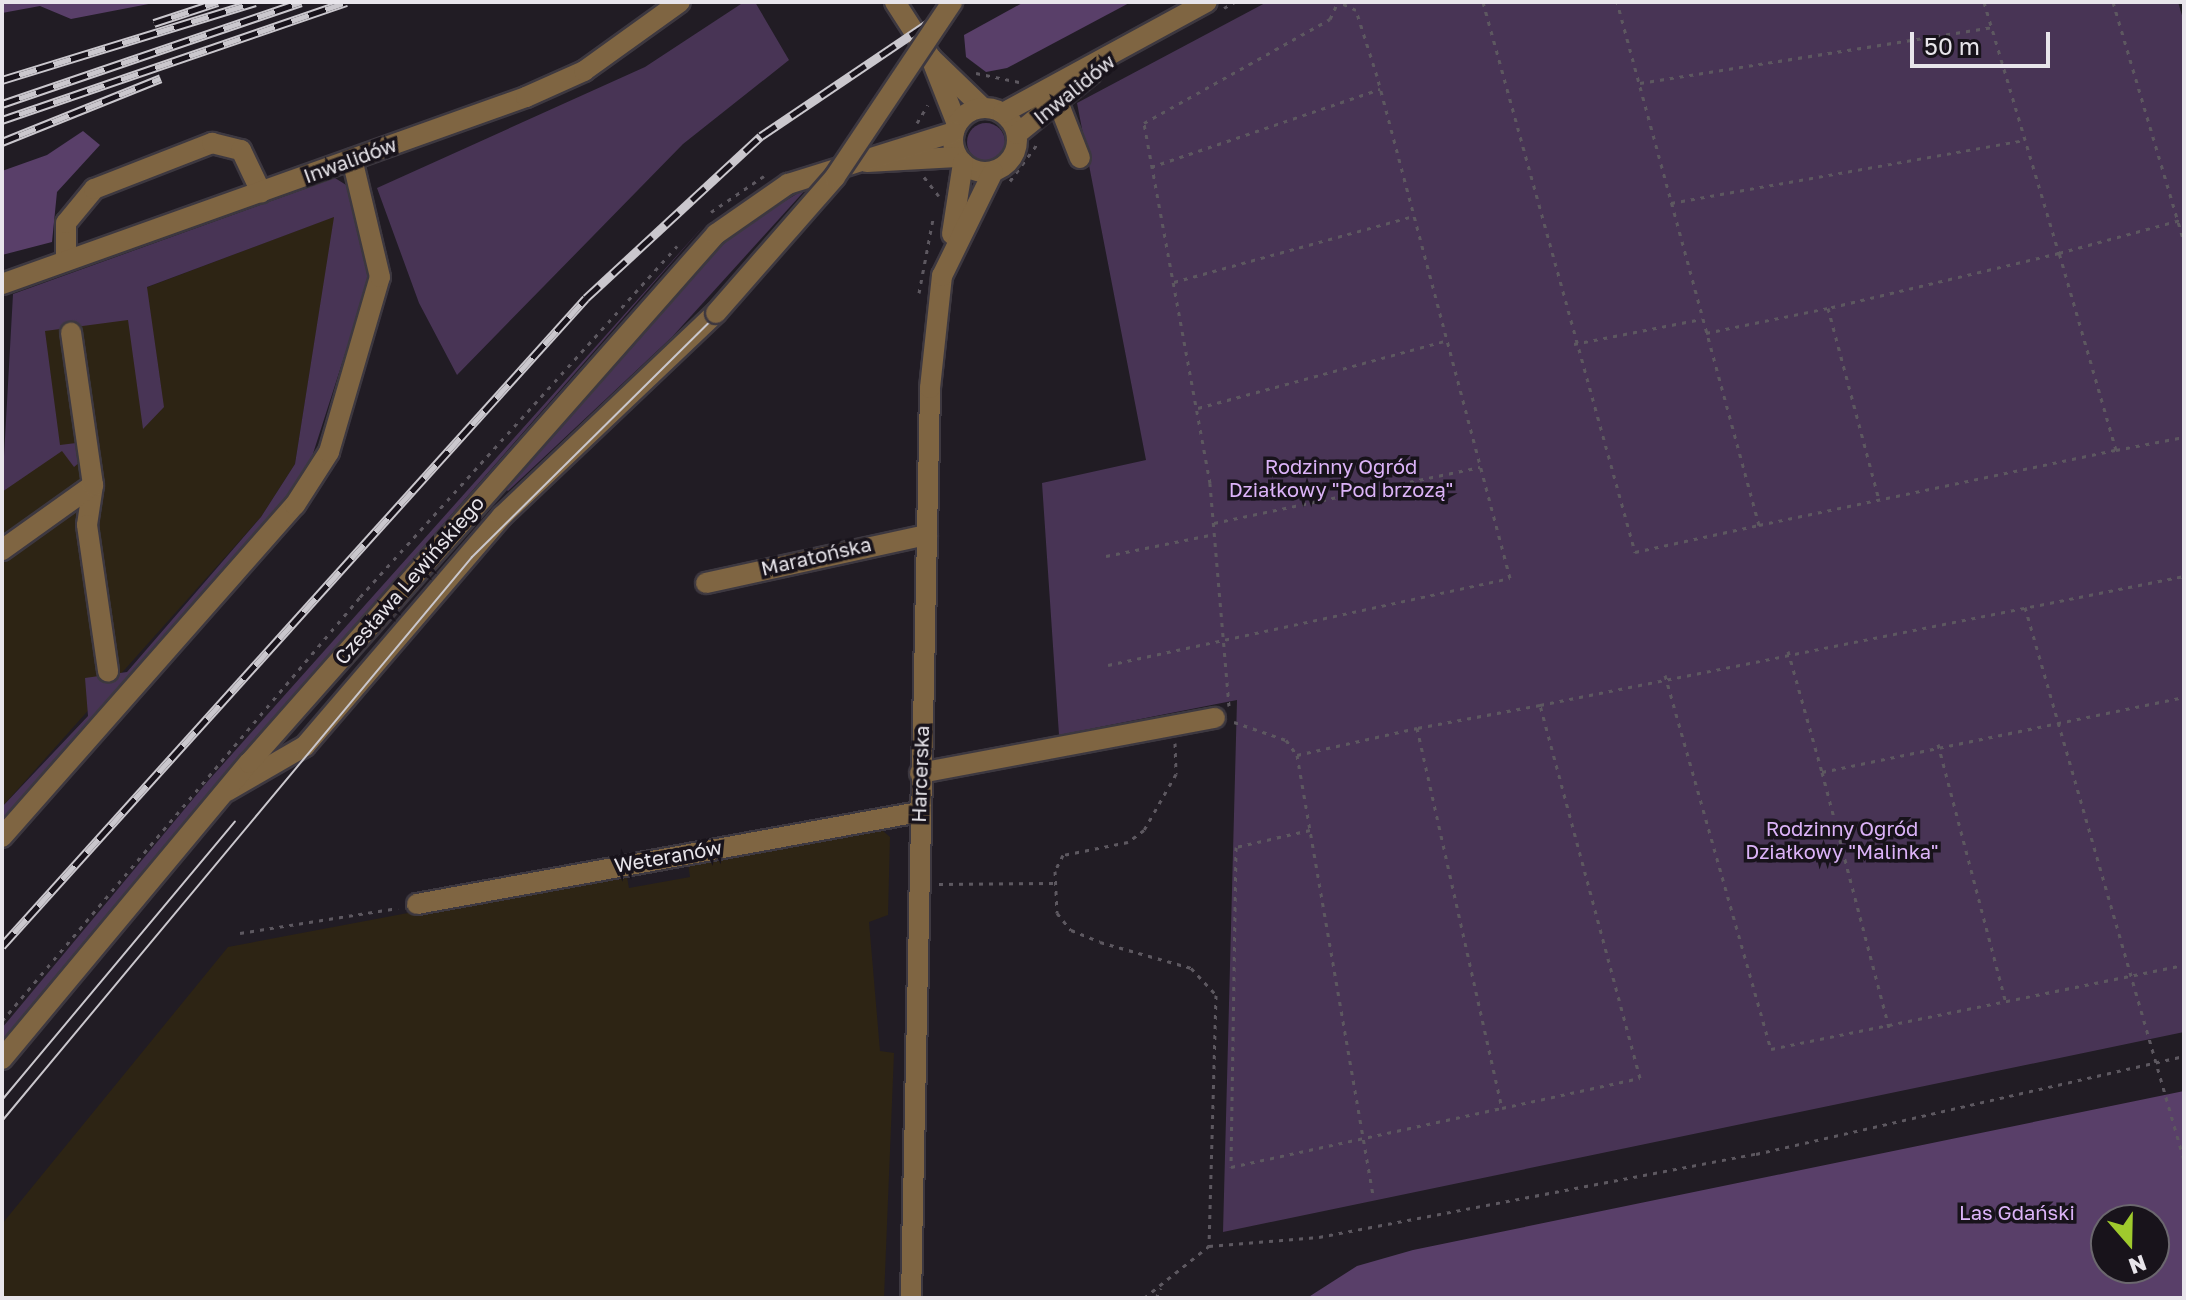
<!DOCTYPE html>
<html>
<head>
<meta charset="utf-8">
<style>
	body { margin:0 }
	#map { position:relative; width:2186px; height:1300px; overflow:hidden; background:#211c24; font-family:"Golos Text",sans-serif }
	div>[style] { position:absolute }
	.industrial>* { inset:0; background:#2d2414 }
	.green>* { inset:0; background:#483455 }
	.round { border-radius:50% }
	.forest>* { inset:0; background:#593f69 }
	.path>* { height:3px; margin-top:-1.5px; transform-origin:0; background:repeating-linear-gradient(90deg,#5d5860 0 4px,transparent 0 10px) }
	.roads { filter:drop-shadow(2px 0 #3d3840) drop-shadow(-2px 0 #3d3840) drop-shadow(0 2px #3d3840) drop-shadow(0 -2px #3d3840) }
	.minor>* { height:20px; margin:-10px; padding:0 10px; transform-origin:10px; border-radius:10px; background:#7f6542 }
	.minor>.ring { margin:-10px; padding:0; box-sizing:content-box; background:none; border:20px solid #7f6542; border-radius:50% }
	.tram>* { height:2px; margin:-1px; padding:0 1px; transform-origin:1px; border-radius:1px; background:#cac7cd }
	.rail>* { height:9px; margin-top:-4.5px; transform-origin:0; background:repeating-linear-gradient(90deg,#18131b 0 18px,#cac7cd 0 36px); box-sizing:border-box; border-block:2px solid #cac7cd }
	.bridges { filter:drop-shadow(2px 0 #3d3840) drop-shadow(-2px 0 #3d3840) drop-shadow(0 2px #3d3840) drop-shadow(0 -2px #3d3840) }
	.minor-bridge>* { height:20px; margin:-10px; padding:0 10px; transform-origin:10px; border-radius:10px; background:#7f6542 }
	span { translate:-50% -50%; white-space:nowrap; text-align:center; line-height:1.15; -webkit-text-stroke:7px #18131b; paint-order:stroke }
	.street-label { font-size:20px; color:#e8e5eb }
	.park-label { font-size:20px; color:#dcb3f8 }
	.frame { position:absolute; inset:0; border:4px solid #e8e5eb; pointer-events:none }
	.north { position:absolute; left:2090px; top:1204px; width:80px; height:80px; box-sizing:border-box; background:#18131b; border:2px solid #6b676e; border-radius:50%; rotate:160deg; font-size:22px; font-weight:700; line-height:32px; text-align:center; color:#e8e5eb }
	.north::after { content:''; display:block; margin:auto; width:28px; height:36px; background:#9fca2d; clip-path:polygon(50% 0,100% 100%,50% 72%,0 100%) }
	.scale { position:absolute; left:1910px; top:32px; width:140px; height:36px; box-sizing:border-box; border:4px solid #e8e5eb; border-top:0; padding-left:10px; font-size:24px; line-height:28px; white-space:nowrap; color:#e8e5eb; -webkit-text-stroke:6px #18131b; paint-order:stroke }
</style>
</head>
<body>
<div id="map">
	<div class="industrial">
		<i style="clip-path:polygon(335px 216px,295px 464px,261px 517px,2px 807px,2px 492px,53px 455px,37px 329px)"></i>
		<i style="clip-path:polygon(876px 825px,890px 837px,888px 915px,869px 922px,880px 1051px,894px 1053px,884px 1298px,2px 1298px,2px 1224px,228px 947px,626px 872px,629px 888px,690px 877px,688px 863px)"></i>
	</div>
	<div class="green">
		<i style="clip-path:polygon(744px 2px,755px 2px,789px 60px,683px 144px,457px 375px,419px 303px,377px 188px,645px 67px)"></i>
		<i style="clip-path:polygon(1267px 2px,2178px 2px,2184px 22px,2184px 1032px,1223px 1232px,1237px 700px,1059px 735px,1042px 483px,1146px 460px,1077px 103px)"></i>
		<i class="round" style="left:967px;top:123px;width:38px;height:38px"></i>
		<i style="clip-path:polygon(335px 178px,351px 188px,370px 276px,310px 463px,270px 520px,2px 822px,2px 807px,88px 716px,85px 678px,127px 672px,261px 517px,295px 464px,334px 217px,147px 287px,164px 407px,143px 429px,128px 320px,45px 331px,60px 445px,76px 443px,80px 462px,74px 467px,62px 451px,2px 492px,13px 294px)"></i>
		<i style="clip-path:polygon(808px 187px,672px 337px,508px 491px,503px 487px,729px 235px)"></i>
		<i style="clip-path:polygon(706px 223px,280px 711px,2px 1043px,2px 1028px,208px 781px)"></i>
	</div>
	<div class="forest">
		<i style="clip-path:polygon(2px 2px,159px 2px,71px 19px,40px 6px,2px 13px)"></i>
		<i style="clip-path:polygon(1024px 2px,1131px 2px,1007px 68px,986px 72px,966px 57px,964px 35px)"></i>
		<i style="clip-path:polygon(83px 131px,100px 145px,57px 192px,52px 242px,2px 255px,2px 171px,47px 155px)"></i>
		<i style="clip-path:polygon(evenodd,2184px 1091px,2184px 1298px,1307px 1298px,1357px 1266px,1413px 1250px,2184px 1091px,2106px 1220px,2154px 1220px,2154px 1268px,2106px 1268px,2106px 1220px)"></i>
	</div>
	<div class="path">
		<i style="left:1483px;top:2px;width:571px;rotate:74.55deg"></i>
		<i style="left:1635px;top:552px;width:127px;rotate:-12.3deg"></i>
		<i style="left:1759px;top:525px;width:542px;rotate:-105.19deg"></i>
		<i style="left:1984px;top:2px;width:262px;rotate:73.4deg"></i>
		<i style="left:2059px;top:253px;width:130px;rotate:-15.2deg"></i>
		<i style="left:2113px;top:2px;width:250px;rotate:73.5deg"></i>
		<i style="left:1224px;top:8px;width:13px;rotate:-29deg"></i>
		<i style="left:976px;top:73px;width:44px;rotate:11.8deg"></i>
		<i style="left:1640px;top:83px;width:356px;rotate:-9deg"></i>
		<i style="left:917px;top:123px;width:21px;rotate:-59deg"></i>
		<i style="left:1151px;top:167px;width:242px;rotate:-18.8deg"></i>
		<i style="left:924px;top:177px;width:24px;rotate:52deg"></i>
		<i style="left:1010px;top:181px;width:47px;rotate:-53.6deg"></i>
		<i style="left:1671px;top:203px;width:360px;rotate:-10.1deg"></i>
		<i style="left:711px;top:212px;width:64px;rotate:-34.2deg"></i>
		<i style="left:1174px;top:282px;width:249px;rotate:-15.4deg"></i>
		<i style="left:919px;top:293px;width:75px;rotate:-79.3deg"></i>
		<i style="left:1706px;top:333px;width:125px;rotate:-11.6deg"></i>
		<i style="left:1828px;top:308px;width:199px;rotate:75.1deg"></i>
		<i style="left:1574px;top:344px;width:130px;rotate:-11.1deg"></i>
		<i style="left:1198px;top:408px;width:256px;rotate:-15.2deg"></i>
		<i style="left:2116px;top:450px;width:69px;rotate:-10.8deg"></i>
		<i style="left:1214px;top:523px;width:272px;rotate:-11.9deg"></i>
		<i style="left:1759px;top:525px;width:365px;rotate:-11.9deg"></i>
		<i style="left:2116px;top:450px;width:205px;rotate:-106.1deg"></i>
		<i style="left:2059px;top:253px;width:237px;rotate:166.6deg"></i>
		<i style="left:1106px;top:556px;width:111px;rotate:-11.4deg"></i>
		<i style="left:2025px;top:607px;width:575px;rotate:73.96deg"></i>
		<i style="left:1788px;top:651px;width:126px;rotate:74.3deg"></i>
		<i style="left:1822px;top:772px;width:370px;rotate:-11.7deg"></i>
		<i style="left:1108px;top:665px;width:411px;rotate:-12.2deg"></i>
		<i style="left:1510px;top:578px;width:519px;rotate:-104.84deg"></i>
		<i style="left:1377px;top:76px;width:69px;rotate:-107.7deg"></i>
		<i style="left:1356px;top:10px;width:19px;rotate:-155deg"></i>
		<i style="left:1665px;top:675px;width:389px;rotate:74.2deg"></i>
		<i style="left:1771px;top:1049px;width:421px;rotate:-11.5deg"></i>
		<i style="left:1540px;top:705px;width:657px;rotate:-11.33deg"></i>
		<i style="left:1229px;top:706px;width:224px;rotate:-94.9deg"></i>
		<i style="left:1210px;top:483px;width:366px;rotate:-100.4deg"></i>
		<i style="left:1144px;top:123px;width:213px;rotate:-29.2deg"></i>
		<i style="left:1330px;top:19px;width:19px;rotate:-65deg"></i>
		<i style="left:1234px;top:722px;width:55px;rotate:19.1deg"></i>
		<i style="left:1286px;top:740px;width:19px;rotate:54deg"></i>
		<i style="left:1297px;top:755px;width:447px;rotate:80.2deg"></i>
		<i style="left:1175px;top:743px;width:31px;rotate:88deg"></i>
		<i style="left:1176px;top:774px;width:64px;rotate:119.7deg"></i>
		<i style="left:1144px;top:830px;width:20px;rotate:143deg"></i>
		<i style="left:1128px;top:842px;width:66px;rotate:168.7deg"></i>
		<i style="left:1063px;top:855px;width:18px;rotate:117deg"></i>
		<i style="left:1055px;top:871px;width:42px;rotate:87.3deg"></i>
		<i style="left:1057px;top:913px;width:22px;rotate:51deg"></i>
		<i style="left:1071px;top:930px;width:31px;rotate:22deg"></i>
		<i style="left:1100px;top:942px;width:95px;rotate:15.9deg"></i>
		<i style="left:1191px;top:968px;width:37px;rotate:47deg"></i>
		<i style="left:1216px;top:995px;width:251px;rotate:91.6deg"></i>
		<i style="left:1938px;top:744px;width:268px;rotate:75.3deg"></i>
		<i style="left:1297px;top:755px;width:123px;rotate:-12.7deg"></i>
		<i style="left:1822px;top:772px;width:264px;rotate:75.3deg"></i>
		<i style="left:1310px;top:830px;width:76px;rotate:167.1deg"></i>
		<i style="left:1236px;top:847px;width:320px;rotate:90.9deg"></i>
		<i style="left:1231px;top:1167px;width:277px;rotate:-12.3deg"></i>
		<i style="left:1502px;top:1108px;width:141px;rotate:-12.3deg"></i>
		<i style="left:1640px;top:1078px;width:386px;rotate:-105deg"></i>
		<i style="left:1540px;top:705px;width:125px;rotate:169.4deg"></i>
		<i style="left:1417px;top:728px;width:389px;rotate:77.4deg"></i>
		<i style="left:939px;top:884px;width:117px;rotate:-0.5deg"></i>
		<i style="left:240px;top:933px;width:160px;rotate:-9deg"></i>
		<i style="left:2px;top:1021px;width:555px;rotate:-49.82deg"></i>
		<i style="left:360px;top:597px;width:473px;rotate:-47.9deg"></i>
		<i style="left:1144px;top:1298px;width:83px;rotate:-38.7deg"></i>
		<i style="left:1209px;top:1246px;width:110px;rotate:-4.7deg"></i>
		<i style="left:1319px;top:1237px;width:445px;rotate:-10.8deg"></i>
		<i style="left:1756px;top:1154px;width:439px;rotate:-12.9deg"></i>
		<i style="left:1156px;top:1298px;width:11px;rotate:-63deg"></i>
	</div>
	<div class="roads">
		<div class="minor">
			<i style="left:895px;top:2px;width:67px;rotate:57.3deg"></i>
			<i style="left:931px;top:58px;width:71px;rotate:68.5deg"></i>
			<i style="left:931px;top:58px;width:72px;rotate:43.9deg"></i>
			<i style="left:1058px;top:102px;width:60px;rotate:68.6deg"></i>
			<i class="ring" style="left:953px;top:108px;width:44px;height:44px"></i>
			<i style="left:1003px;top:113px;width:232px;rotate:-28.6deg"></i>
			<i style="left:1017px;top:134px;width:97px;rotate:-39.1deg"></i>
			<i style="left:867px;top:162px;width:90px;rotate:-3.2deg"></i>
			<i style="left:952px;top:234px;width:72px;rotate:-81.2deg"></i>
			<i style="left:66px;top:260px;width:37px;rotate:-90deg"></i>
			<i style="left:66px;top:223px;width:44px;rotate:-50.5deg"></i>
			<i style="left:94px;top:189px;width:127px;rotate:-21.3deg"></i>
			<i style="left:212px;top:143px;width:30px;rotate:14deg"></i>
			<i style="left:241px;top:150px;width:47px;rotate:64.5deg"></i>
			<i style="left:2px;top:284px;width:556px;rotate:-19.64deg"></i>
			<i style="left:526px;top:97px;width:64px;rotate:-24.1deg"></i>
			<i style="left:584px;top:71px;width:118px;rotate:-35.7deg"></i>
			<i style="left:93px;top:485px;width:40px;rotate:98.5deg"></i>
			<i style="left:87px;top:525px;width:148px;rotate:81.8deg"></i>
			<i style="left:2px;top:550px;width:112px;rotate:-35.5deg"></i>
			<i style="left:93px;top:485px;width:154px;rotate:-98.2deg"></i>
			<i style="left:706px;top:583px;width:226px;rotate:-12.3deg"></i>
			<i style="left:920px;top:773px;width:300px;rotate:-10.6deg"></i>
			<i style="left:227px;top:791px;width:90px;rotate:-30deg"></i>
			<i style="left:305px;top:746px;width:303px;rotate:-49.4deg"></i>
			<i style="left:502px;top:516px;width:295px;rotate:-43.5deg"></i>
			<i style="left:2px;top:837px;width:443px;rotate:-48.6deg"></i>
			<i style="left:295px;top:505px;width:63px;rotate:-57.3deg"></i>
			<i style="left:329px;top:452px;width:182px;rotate:-73.8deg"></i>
			<i style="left:380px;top:277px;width:121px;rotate:-103.3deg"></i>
			<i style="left:417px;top:904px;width:510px;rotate:-10.39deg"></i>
			<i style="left:2px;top:1059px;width:386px;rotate:-50.2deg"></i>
			<i style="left:249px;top:763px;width:706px;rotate:-48.56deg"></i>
			<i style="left:716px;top:234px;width:88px;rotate:-34.8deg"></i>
			<i style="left:788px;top:184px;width:174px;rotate:-17.4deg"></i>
			<i style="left:911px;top:1298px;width:910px;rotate:-88.8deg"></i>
			<i style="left:930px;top:388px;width:113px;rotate:-83.9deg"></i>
			<i style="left:942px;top:276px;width:116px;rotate:-63.9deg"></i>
		</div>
	</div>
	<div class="tram">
		<i style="left:2px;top:1100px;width:363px;rotate:-50.1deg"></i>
		<i style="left:2px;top:1121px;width:734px;rotate:-50.19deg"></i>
		<i style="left:472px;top:557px;width:443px;rotate:-44.7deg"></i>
		<i style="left:787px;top:245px;width:168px;rotate:-52.5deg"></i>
		<i style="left:889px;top:112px;width:130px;rotate:-57.9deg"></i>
	</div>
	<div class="rail">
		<i style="left:154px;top:23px;width:67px;rotate:-18.2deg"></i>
		<i style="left:2px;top:80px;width:265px;rotate:-17.1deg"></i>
		<i style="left:2px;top:104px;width:316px;rotate:-18.8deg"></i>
		<i style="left:2px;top:120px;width:364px;rotate:-18.9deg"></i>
		<i style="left:2px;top:142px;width:171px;rotate:-21.9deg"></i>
		<i style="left:2px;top:946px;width:872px;rotate:-47.97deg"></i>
		<i style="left:586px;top:298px;width:238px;rotate:-42.8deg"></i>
		<i style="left:761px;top:136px;width:240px;rotate:-34deg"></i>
	</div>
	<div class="bridges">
		<div class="minor-bridge">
			<i style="left:716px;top:313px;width:181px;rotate:-48.8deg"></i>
			<i style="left:835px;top:177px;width:211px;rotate:-56.2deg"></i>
		</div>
	</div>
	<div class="street-label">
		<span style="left:1074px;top:89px;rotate:-39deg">Inwalidów</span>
		<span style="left:350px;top:160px;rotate:-20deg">Inwalidów</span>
		<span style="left:816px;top:556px;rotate:-13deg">Maratońska</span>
		<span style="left:409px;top:580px;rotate:-49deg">Czesława Lewińskiego</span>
		<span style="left:920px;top:774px;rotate:-88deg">Harcerska</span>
		<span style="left:668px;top:856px;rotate:-10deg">Weteranów</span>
	</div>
	<div class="park-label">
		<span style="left:1341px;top:478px">Rodzinny Ogród<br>Działkowy "Pod brzozą"</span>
		<span style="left:1842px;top:840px">Rodzinny Ogród<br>Działkowy "Malinka"</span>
		<span style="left:2017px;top:1212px">Las Gdański</span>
	</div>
	<div class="frame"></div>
	<div class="north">N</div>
	<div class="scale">50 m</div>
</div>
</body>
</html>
